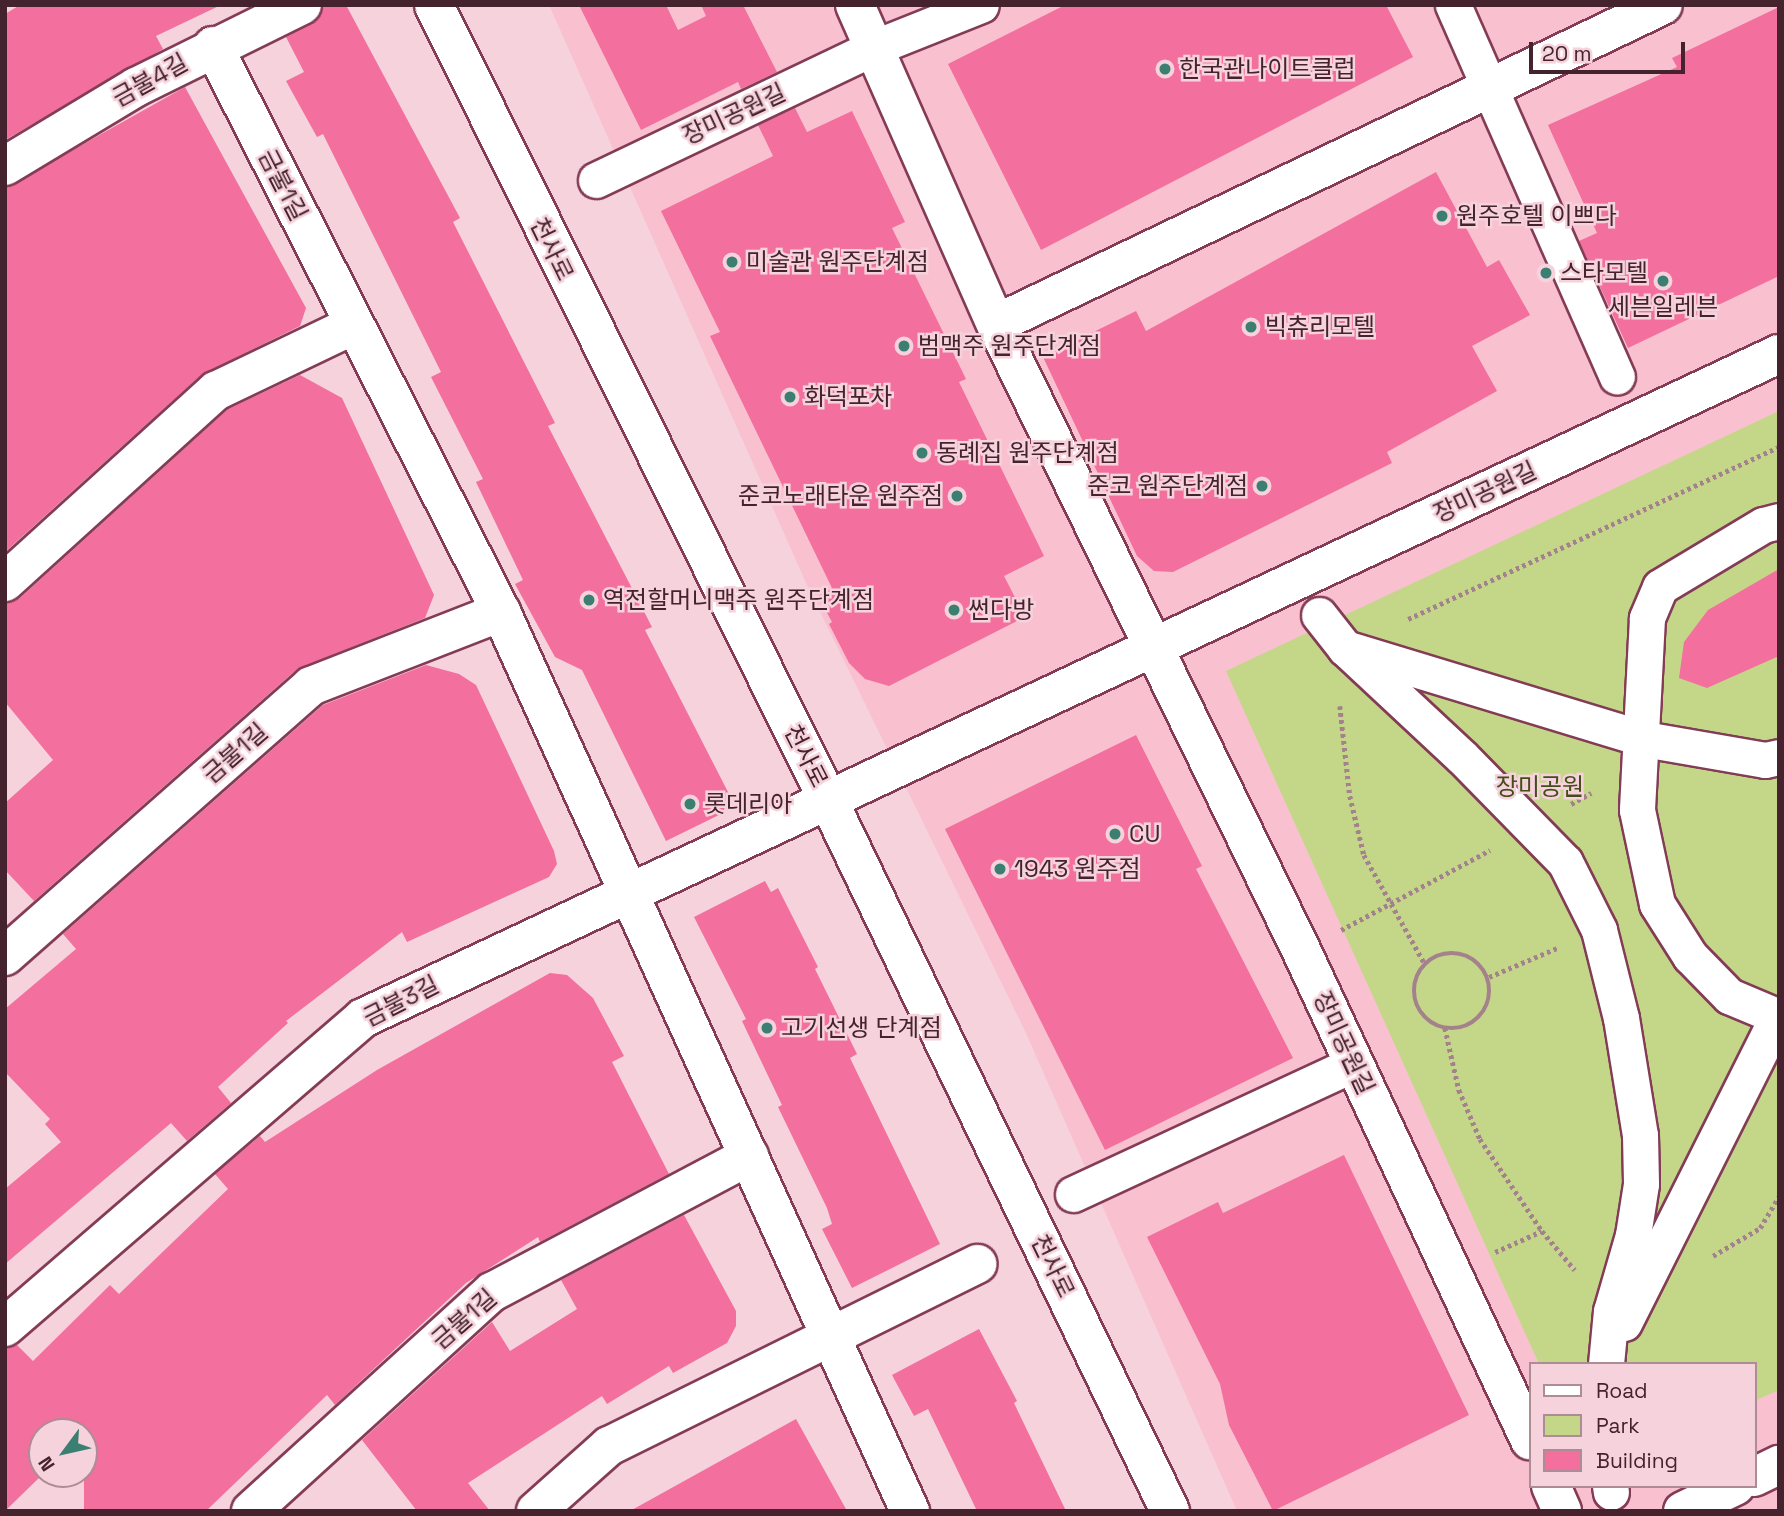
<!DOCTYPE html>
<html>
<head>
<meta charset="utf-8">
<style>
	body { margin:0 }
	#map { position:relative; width:1784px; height:1516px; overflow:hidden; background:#f5d2dc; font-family:"Space Grotesk","Noto Sans KR",sans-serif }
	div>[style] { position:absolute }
	.built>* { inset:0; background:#f9c0d0 }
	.green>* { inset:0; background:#c4d789 }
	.building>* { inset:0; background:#f26f9e }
	.path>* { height:4.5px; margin-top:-2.25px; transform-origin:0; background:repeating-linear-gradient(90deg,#a4828c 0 3.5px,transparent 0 7px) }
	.path>.ring { margin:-2.25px; padding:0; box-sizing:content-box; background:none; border:4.5px solid #a4828c; border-radius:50% }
	.roads { filter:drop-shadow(2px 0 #843c56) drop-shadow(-2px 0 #843c56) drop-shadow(0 2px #843c56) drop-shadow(0 -2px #843c56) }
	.pedestrian>* { height:35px; margin:-17.5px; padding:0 17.5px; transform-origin:17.5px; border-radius:17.5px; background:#fff }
	.minor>* { height:38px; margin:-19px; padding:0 19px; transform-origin:19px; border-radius:19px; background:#fff }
	.tertiary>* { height:38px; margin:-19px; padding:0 19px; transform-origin:19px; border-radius:19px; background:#fff }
	.dots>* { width:19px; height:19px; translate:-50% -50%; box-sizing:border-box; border:4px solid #f5d2dc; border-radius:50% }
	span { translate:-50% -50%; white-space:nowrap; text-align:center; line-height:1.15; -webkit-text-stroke:5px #f5d2dc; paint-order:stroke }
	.poi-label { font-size:24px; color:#44232e }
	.left { translate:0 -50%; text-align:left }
	.right { translate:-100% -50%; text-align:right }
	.street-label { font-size:24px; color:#44232e }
	.park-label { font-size:24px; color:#424e17 }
	.frame { position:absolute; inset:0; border:7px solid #44232e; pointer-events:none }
	.legend { position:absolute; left:1529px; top:1362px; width:228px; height:126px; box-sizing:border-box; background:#f5d2dc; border:2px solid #ae8c96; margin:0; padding:9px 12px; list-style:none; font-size:21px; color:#44232e }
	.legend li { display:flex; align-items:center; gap:14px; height:35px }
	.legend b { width:35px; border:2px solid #ae8c96 }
	.north { position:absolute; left:28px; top:1418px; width:70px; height:70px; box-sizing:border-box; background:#f5d2dc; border:2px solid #ae8c96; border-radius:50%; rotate:237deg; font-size:19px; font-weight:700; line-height:28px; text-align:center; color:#44232e }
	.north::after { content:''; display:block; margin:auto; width:24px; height:32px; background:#3b7f72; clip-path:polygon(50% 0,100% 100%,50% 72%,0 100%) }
	.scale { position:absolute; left:1529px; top:42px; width:156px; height:32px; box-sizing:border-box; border:4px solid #44232e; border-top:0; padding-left:9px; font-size:21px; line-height:24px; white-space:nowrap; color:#44232e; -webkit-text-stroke:5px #f5d2dc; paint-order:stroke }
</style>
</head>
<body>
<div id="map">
	<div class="built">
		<i style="clip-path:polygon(evenodd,549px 5px,1779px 5px,1779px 1511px,1237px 1511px,1025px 1031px,807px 585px,549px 5px,1530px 1364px,1754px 1364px,1754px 1486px,1530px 1486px,1530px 1364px)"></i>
	</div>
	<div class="green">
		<i style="clip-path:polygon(1779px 411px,1779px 1390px,1754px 1401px,1754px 1364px,1539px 1364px,1226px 671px)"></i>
	</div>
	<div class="building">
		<i style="clip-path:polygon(20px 5px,221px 5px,156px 36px,163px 49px,5px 140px,5px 14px)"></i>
		<i style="clip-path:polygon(324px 5px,346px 5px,460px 218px,453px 222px,555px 423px,548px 426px,652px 627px,645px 630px,729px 794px,723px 813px,666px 841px,582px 670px,555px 657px,515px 584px,523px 580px,476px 482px,483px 479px,431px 377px,441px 372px,323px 134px,317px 137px,286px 81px,304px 72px,286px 37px,312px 24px)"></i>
		<i style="clip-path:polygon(579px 5px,666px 5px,678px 30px,706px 16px,701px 5px,743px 5px,777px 72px,741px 89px,738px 82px,641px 130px)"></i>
		<i style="clip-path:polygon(1065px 5px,1386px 5px,1413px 57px,1041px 250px,948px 64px)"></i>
		<i style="clip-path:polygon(1779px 7px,1779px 276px,1628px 348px,1579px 241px,1597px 233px,1548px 125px,1677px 67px,1672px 58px)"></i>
		<i style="clip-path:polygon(185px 87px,306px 308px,300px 326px,201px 375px,5px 552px,5px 188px)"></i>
		<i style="clip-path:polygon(795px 108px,807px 132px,852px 111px,905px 222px,892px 228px,966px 379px,959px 382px,1044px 556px,1004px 576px,1025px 617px,889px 686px,865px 679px,849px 663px,829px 624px,832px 622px,818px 596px,832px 588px,710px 336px,720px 332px,661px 211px,773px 156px,758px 125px)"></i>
		<i style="clip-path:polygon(1436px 172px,1487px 267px,1499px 260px,1530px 315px,1472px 346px,1497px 391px,1387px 452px,1392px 463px,1173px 572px,1154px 571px,1137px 556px,1043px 357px,1136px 311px,1146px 331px)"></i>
		<i style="clip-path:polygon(300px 375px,342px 398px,434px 595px,425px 618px,297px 669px,34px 901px,5px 870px,5px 803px,53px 760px,5px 702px,5px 603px,20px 598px,228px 409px)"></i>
		<i style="clip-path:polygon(1779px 569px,1779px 656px,1707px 688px,1679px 678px,1684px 642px,1708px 610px)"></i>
		<i style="clip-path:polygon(426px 665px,459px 674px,476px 685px,554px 851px,557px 864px,549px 877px,407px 942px,402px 932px,286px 1021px,288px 1023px,218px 1087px,231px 1103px,187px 1141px,171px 1123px,5px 1264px,5px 1189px,61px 1142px,45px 1124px,50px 1119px,5px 1072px,5px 1009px,76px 949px,63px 934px,323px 705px)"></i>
		<i style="clip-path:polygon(1136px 735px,1202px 866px,1196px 869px,1293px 1058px,1105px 1150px,945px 829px)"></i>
		<i style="clip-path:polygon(765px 881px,771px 892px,778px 888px,818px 967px,815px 969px,857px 1054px,850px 1058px,940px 1244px,852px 1288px,822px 1229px,832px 1224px,827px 1208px,778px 1107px,782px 1105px,742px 1021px,746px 1019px,694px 917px)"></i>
		<i style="clip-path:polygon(550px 973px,567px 975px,593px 998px,624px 1056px,612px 1062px,669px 1174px,540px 1242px,538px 1237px,466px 1283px,335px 1405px,327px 1395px,206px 1511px,84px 1511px,84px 1432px,42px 1432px,43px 1474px,5px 1511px,5px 1348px,17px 1345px,33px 1361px,110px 1285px,119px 1294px,228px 1189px,215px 1174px,260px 1136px,265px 1142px,377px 1070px)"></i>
		<i style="clip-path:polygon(1344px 1155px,1469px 1415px,1273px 1511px,1229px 1425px,1220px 1384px,1147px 1237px,1218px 1202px,1223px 1213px)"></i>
		<i style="clip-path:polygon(684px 1215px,736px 1311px,736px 1326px,727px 1343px,673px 1373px,669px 1366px,607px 1404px,602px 1396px,468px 1483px,490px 1511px,417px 1511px,362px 1440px,492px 1322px,510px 1351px,577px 1309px,561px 1280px)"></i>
		<i style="clip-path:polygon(979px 1329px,1017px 1401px,1014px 1403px,1066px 1511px,977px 1511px,928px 1409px,914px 1416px,892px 1375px)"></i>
		<i style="clip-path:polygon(796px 1419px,847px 1511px,630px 1511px)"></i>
	</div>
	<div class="path">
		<i style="left:1408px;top:619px;width:409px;rotate:-24.9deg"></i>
		<i style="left:1340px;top:706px;width:91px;rotate:83.7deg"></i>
		<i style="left:1350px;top:796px;width:61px;rotate:76.7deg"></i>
		<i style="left:1364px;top:855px;width:125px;rotate:60.8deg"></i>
		<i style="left:1571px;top:804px;width:23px;rotate:-29deg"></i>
		<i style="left:1341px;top:930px;width:169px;rotate:-28.2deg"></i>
		<i class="ring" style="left:1414px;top:953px;width:71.5px;height:71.5px"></i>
		<i style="left:1489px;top:977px;width:74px;rotate:-23.1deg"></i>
		<i style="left:1445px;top:1028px;width:64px;rotate:77.3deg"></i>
		<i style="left:1459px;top:1090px;width:53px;rotate:66.8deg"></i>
		<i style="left:1480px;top:1139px;width:111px;rotate:56deg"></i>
		<i style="left:1542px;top:1231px;width:51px;rotate:49.8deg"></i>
		<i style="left:1495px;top:1252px;width:51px;rotate:-24.1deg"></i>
		<i style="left:1713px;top:1256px;width:55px;rotate:-30.8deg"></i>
		<i style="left:1760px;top:1228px;width:37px;rotate:-59deg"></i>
	</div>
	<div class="roads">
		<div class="pedestrian">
			<i style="left:1453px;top:5px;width:406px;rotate:66.2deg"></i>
			<i style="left:596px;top:180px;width:307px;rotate:-25.5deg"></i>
			<i style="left:873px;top:48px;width:116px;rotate:-21.7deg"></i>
			<i style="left:1779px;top:521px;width:16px;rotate:166deg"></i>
			<i style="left:1763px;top:525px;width:120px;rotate:149deg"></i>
			<i style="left:1660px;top:587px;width:34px;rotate:113deg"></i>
			<i style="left:1647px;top:618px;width:192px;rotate:93deg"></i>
			<i style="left:1637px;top:810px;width:96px;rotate:78deg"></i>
			<i style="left:1657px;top:904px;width:62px;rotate:57.6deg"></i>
			<i style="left:1690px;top:956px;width:56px;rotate:45.7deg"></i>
			<i style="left:1729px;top:996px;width:54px;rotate:22.8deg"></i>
			<i style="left:1319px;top:615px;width:42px;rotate:51.8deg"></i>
			<i style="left:1345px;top:648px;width:313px;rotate:16.9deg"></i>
			<i style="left:1644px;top:739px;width:123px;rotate:9.8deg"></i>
			<i style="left:1765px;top:760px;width:14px;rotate:-12deg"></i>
			<i style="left:1345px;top:648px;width:160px;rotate:43deg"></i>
			<i style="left:1462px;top:757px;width:147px;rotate:45.6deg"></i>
			<i style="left:1565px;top:862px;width:76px;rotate:63.4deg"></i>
			<i style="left:1599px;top:930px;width:91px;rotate:76deg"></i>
			<i style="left:1621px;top:1018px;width:119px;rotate:80.8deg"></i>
			<i style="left:1640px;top:1135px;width:49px;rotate:88.8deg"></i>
			<i style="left:1641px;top:1184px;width:52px;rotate:98.9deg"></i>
			<i style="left:1633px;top:1235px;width:79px;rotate:106.1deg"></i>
			<i style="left:1611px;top:1311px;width:53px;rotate:95.4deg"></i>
			<i style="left:1073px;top:1194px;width:309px;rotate:-24.9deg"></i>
			<i style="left:1624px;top:1323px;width:343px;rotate:-63.4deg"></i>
			<i style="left:1610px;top:1486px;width:6px;rotate:81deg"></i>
		</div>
		<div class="minor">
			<i style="left:855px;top:5px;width:349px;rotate:66.2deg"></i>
			<i style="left:996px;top:324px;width:699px;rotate:64.02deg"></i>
			<i style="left:1302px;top:952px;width:539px;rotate:64.96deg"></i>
			<i style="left:213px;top:46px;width:635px;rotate:63.03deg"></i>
			<i style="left:501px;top:612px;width:988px;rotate:65.54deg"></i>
			<i style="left:5px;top:166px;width:153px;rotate:-31.1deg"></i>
			<i style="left:136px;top:87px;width:185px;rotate:-26.3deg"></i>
			<i style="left:996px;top:324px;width:739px;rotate:-25.56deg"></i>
			<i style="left:5px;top:582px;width:285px;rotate:-42.2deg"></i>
			<i style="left:216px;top:391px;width:153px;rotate:-25.6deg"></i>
			<i style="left:828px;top:800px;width:1050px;rotate:-25.13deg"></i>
			<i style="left:5px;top:956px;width:408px;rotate:-41.4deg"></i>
			<i style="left:311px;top:686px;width:204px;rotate:-21.3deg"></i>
			<i style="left:1754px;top:1477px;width:28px;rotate:-26deg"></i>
			<i style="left:1551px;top:1486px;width:27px;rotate:66deg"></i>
			<i style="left:251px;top:1511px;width:326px;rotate:-42.3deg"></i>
			<i style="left:492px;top:1292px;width:291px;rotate:-27.9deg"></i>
			<i style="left:536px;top:1511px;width:98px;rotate:-41.7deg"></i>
			<i style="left:609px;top:1446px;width:411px;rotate:-26.3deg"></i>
			<i style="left:1683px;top:1511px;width:58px;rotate:-25.7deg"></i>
		</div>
		<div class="tertiary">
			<i style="left:434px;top:5px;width:887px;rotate:63.64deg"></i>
			<i style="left:828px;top:800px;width:789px;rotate:64.31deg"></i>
			<i style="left:5px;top:1327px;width:473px;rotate:-40.8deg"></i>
			<i style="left:363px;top:1018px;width:514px;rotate:-25.12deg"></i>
		</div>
	</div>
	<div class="dots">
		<i style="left:1165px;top:69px;background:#3b7f72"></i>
		<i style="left:1442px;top:216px;background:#3b7f72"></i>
		<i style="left:732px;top:262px;background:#3b7f72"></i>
		<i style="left:1546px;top:273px;background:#3b7f72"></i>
		<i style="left:1663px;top:281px;background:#3b7f72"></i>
		<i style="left:1251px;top:327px;background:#3b7f72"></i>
		<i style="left:904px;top:346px;background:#3b7f72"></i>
		<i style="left:790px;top:397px;background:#3b7f72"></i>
		<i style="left:922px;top:453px;background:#3b7f72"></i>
		<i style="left:1262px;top:486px;background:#3b7f72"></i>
		<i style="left:957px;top:496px;background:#3b7f72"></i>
		<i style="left:589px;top:600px;background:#3b7f72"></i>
		<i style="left:954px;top:610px;background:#3b7f72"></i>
		<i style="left:690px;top:804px;background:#3b7f72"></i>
		<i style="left:1115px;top:834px;background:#3b7f72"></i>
		<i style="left:1000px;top:869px;background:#3b7f72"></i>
		<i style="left:767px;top:1028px;background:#3b7f72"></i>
	</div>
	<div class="poi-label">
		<span class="left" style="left:1179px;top:69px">한국관나이트클럽</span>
		<span class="left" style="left:1456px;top:216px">원주호텔 이쁘다</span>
		<span class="left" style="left:746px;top:262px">미술관 원주단계점</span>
		<span class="left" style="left:1560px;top:273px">스타모텔</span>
		<span style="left:1663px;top:307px">세븐일레븐</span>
		<span class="left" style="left:1265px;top:327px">빅츄리모텔</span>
		<span class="left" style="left:918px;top:346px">범맥주 원주단계점</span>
		<span class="left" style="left:804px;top:397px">화덕포차</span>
		<span class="left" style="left:936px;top:453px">동례집 원주단계점</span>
		<span class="right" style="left:1248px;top:486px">준코 원주단계점</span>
		<span class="right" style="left:943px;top:496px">준코노래타운 원주점</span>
		<span class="left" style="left:603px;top:600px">역전할머니맥주 원주단계점</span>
		<span class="left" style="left:968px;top:610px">썬다방</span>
		<span class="left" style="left:704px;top:804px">롯데리아</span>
		<span class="left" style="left:1129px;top:834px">CU</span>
		<span class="left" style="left:1014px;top:869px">1943 원주점</span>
		<span class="left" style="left:781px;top:1028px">고기선생 단계점</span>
	</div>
	<div class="street-label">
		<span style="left:150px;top:80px;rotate:-29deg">금불4길</span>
		<span style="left:734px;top:114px;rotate:-25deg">장미공원길</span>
		<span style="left:283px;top:185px;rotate:63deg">금불1길</span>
		<span style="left:552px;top:249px;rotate:64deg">천사로</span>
		<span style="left:1485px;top:492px;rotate:-25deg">장미공원길</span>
		<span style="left:235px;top:753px;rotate:-41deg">금불1길</span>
		<span style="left:806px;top:756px;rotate:63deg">천사로</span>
		<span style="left:401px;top:1001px;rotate:-27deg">금불3길</span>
		<span style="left:1344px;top:1043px;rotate:65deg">장미공원길</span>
		<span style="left:1053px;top:1266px;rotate:64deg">천사로</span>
		<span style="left:464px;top:1319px;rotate:-41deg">금불1길</span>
	</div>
	<div class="park-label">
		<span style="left:1540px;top:787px">장미공원</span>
	</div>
	<div class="frame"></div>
	<ul class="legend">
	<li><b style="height:9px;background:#fff"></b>Road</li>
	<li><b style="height:19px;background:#c4d789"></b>Park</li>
	<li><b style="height:19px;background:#f26f9e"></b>Building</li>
	</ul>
	<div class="north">N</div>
	<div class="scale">20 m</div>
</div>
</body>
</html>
